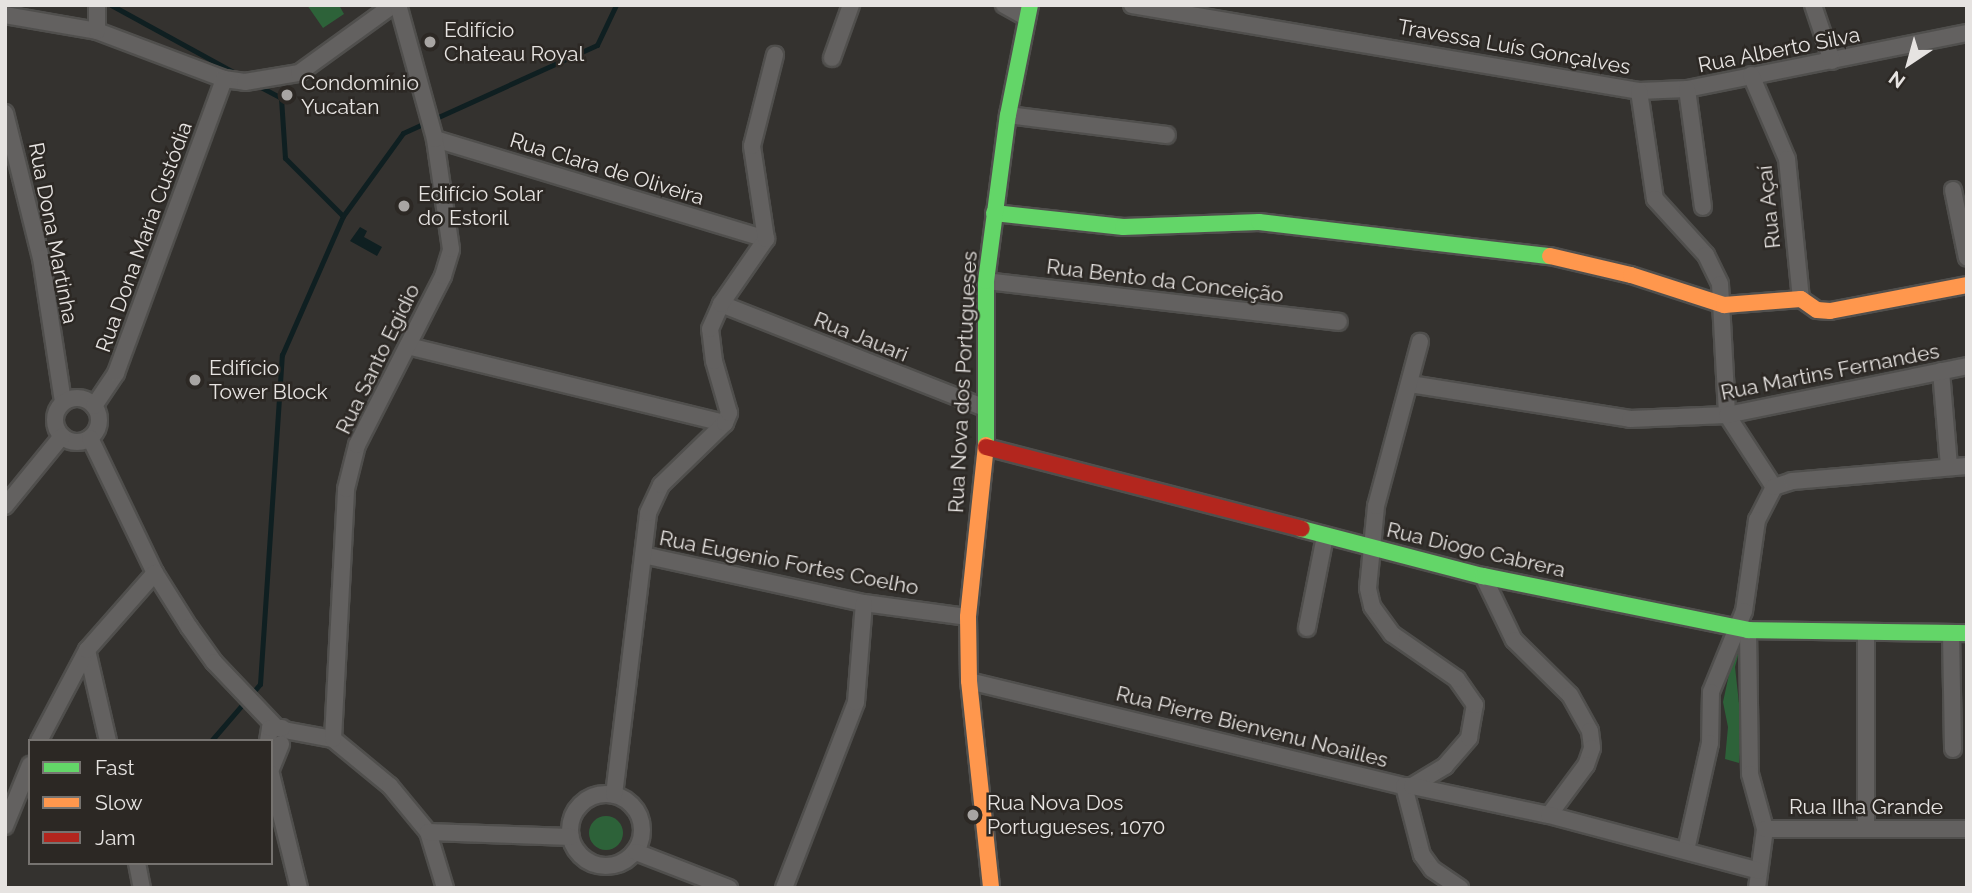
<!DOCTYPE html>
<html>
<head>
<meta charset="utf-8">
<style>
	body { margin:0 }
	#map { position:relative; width:1972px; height:893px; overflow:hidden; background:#34322f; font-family:Raleway,sans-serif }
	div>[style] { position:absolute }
	.green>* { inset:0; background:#2d6239 }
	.round { border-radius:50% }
	.water>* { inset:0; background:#0f1f21 }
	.stream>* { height:5px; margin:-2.5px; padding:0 2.5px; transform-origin:2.5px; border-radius:2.5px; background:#0f1f21 }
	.roads { filter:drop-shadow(2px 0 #504f4d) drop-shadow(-2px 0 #504f4d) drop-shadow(0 2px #504f4d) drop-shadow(0 -2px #504f4d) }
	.street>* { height:16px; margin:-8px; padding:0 8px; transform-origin:8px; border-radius:8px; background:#636160 }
	.street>.ring { margin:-8px; padding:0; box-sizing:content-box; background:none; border:16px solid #636160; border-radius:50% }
	.fast>* { height:16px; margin:-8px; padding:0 8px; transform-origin:8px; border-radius:8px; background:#63d668 }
	.slow>* { height:16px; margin:-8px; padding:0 8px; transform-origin:8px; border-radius:8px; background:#ff974d }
	.jam>* { height:16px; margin:-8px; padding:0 8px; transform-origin:8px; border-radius:8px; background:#b3261e }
	.dots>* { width:19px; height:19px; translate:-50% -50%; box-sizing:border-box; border:4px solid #2c2824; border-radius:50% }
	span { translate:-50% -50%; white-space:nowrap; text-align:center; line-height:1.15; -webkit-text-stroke:5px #2c2824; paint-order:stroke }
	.poi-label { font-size:21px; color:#e6e3e1 }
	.left { translate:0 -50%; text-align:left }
	.street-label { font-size:21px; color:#e6e3e1 }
	.frame { position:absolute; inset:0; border:7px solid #e6e3e1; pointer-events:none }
	.legend { position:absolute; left:28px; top:739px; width:245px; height:126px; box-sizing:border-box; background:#2c2824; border:2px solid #767370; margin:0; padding:9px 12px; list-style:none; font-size:21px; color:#e6e3e1 }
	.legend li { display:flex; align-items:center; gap:14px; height:35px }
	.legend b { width:35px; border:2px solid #767370 }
	.north { position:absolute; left:1874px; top:28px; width:70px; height:70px; -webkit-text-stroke:5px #2c2824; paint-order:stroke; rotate:216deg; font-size:19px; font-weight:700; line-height:28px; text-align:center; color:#e6e3e1 }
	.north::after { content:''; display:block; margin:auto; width:24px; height:32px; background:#e6e3e1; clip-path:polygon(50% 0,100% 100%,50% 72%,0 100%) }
</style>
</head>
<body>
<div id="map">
	<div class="green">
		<i style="clip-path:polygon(307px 5px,339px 5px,344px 14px,323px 28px)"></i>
		<i style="clip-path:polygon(1739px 652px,1735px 667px,1742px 731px,1739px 763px,1725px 759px,1728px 727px,1723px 702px,1731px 665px)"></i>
		<i class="round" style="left:589px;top:816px;width:34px;height:34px"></i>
	</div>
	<div class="water">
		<i style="clip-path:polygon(360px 227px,367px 231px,364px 237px,382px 247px,377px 256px,350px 241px)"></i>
	</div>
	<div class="stream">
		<i style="left:111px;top:5px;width:144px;rotate:28.7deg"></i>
		<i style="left:255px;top:84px;width:30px;rotate:28deg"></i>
		<i style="left:281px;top:98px;width:60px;rotate:86.2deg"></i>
		<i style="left:285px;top:158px;width:82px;rotate:45deg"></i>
		<i style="left:211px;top:741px;width:75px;rotate:-49.3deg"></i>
		<i style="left:260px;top:684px;width:330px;rotate:-86.2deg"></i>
		<i style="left:282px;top:355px;width:152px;rotate:-66.3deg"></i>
		<i style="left:343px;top:216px;width:102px;rotate:-54.1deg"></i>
		<i style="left:403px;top:133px;width:213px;rotate:-24.4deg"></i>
		<i style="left:597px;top:45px;width:44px;rotate:-64.6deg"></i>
	</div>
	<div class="roads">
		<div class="street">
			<i style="left:1004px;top:5px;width:26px;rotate:29deg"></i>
			<i style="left:1132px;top:5px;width:514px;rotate:9.63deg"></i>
			<i style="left:1639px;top:91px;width:48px;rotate:-2.4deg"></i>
			<i style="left:1687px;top:89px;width:286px;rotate:-11.3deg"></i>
			<i style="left:1813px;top:5px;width:59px;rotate:71.3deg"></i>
			<i style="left:5px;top:15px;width:93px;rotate:9.9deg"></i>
			<i style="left:97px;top:31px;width:136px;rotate:20.7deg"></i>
			<i style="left:224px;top:79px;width:21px;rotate:8deg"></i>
			<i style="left:245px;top:82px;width:55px;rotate:-9.5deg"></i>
			<i style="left:299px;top:73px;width:116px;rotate:-35.9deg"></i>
			<i style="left:97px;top:31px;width:26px;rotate:-90deg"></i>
			<i style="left:832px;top:58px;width:56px;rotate:-70.3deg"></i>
			<i style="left:1751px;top:75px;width:91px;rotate:66.8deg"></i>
			<i style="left:1787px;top:159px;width:141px;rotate:84.3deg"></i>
			<i style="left:1687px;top:89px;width:119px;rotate:82.3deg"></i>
			<i style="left:1639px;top:91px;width:109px;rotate:81.6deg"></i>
			<i style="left:1655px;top:199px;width:76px;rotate:47.7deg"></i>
			<i style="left:1706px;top:255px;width:32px;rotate:64deg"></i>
			<i style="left:1720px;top:284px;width:131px;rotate:86.9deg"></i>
			<i style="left:1727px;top:415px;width:86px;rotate:56.9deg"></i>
			<i style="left:1774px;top:487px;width:37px;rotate:117deg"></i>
			<i style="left:1757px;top:520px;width:92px;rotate:98.1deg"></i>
			<i style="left:1744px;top:611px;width:87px;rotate:112.2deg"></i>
			<i style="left:1711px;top:692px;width:51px;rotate:91.1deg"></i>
			<i style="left:1710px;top:743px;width:110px;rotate:102.6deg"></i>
			<i style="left:5px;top:113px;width:149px;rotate:76.1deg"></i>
			<i style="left:41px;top:258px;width:146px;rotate:81.3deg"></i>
			<i style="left:1008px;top:115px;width:160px;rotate:7.2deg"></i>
			<i style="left:435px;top:139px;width:346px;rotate:16.8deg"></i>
			<i style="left:1953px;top:190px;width:69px;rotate:78.4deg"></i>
			<i style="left:986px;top:281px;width:355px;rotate:6.6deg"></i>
			<i style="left:721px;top:304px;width:284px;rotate:21.5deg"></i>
			<i style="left:408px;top:346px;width:326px;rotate:13.7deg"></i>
			<i style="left:1941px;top:371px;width:96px;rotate:85.2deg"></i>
			<i style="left:1410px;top:384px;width:223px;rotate:9deg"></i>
			<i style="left:1630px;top:419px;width:97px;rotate:-2.4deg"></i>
			<i style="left:1727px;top:415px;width:245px;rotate:-11.5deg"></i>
			<i class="ring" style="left:55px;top:398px;width:28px;height:28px"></i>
			<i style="left:94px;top:406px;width:40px;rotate:-56deg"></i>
			<i style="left:116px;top:373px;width:313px;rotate:-69.8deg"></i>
			<i style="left:90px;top:438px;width:150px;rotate:64.3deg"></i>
			<i style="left:155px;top:573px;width:64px;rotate:57.8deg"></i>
			<i style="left:189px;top:627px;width:43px;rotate:54.5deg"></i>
			<i style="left:214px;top:662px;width:88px;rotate:46.4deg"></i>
			<i style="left:1774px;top:487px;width:19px;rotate:-18deg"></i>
			<i style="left:1792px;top:481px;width:176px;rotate:-4.9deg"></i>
			<i style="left:5px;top:506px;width:90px;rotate:-50.8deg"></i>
			<i style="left:643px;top:555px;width:226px;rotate:12.3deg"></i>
			<i style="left:864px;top:603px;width:105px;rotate:7.7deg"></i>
			<i style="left:1483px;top:576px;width:71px;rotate:64.2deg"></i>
			<i style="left:1514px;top:640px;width:78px;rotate:44.5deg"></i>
			<i style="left:1570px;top:695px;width:41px;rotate:60.9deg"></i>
			<i style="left:1590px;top:731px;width:17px;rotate:83deg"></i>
			<i style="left:1592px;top:748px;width:18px;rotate:109deg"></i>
			<i style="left:1586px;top:765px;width:62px;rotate:126.5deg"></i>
			<i style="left:1307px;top:628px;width:94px;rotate:-78.9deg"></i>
			<i style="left:1748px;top:630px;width:144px;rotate:89.2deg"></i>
			<i style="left:1750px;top:774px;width:57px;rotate:74.7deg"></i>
			<i style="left:1765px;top:829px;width:60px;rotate:97.7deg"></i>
			<i style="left:1866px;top:632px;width:194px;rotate:90deg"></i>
			<i style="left:1951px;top:633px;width:116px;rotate:89deg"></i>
			<i style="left:87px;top:650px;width:93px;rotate:77deg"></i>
			<i style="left:969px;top:681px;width:447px;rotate:13.6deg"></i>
			<i style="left:1404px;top:786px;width:8px"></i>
			<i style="left:1412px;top:786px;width:39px;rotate:-31deg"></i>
			<i style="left:1445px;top:766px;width:37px;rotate:-49deg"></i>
			<i style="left:1469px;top:738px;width:34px;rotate:-80deg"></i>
			<i style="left:1475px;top:705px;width:32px;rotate:-125deg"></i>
			<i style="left:1457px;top:679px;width:79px;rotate:-145.3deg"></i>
			<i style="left:1392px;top:634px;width:34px;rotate:-126deg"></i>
			<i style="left:1372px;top:606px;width:18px;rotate:-103deg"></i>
			<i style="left:1368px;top:588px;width:82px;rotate:-84.4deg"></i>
			<i style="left:1376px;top:506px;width:170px;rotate:-75deg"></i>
			<i style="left:284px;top:730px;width:50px;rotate:10.4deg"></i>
			<i style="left:333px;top:739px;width:74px;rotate:39.5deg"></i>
			<i style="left:390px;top:786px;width:60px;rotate:50.4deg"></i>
			<i style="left:428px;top:832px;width:59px;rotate:73.1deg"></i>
			<i style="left:333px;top:739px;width:250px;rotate:-87deg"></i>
			<i style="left:346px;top:489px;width:45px;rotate:-76deg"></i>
			<i style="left:357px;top:445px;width:190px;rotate:-63deg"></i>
			<i style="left:443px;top:276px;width:28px;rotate:-73deg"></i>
			<i style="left:451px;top:249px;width:111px;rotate:-98.3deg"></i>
			<i style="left:435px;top:139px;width:139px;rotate:-105.4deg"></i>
			<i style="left:39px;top:741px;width:103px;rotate:-62.2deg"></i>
			<i style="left:87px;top:650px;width:103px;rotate:-48.6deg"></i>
			<i style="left:268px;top:741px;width:13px;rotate:-81deg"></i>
			<i style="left:270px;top:728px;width:12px"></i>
			<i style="left:271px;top:769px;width:27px;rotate:-68deg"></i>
			<i style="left:271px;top:774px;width:117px;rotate:76.2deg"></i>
			<i style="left:1404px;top:786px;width:71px;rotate:75.4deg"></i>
			<i style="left:1422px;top:855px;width:17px;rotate:54deg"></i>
			<i style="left:1432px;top:869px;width:34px;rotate:34deg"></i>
			<i style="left:1412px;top:786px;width:140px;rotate:12deg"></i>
			<i style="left:1549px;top:815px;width:217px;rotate:14.9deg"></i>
			<i class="ring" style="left:570px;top:794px;width:56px;height:56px"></i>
			<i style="left:614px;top:795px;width:284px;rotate:-83.1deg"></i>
			<i style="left:648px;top:513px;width:31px;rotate:-65deg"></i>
			<i style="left:661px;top:485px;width:89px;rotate:-44.1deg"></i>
			<i style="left:725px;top:423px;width:11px;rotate:-68deg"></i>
			<i style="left:729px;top:413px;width:54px;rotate:-106.1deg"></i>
			<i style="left:714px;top:361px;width:32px;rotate:-97deg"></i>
			<i style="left:710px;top:329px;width:27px;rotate:-66deg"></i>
			<i style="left:721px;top:304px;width:79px;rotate:-55.3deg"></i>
			<i style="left:766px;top:239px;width:94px;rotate:-98.6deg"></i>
			<i style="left:752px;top:146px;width:94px;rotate:-75.8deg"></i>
			<i style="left:5px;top:826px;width:66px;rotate:-67.7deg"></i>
			<i style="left:1765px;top:829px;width:202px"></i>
			<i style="left:428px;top:832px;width:143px;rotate:2deg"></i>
			<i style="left:636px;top:852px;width:100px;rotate:21.2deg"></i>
			<i style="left:137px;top:863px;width:25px;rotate:79deg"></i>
			<i style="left:784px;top:888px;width:199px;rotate:-68.8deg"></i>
			<i style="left:856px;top:702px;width:99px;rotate:-85.4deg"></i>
		</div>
		<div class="fast">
			<i style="left:994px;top:213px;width:130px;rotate:6.2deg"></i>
			<i style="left:1123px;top:227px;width:136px;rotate:-2.1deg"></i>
			<i style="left:1259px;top:222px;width:293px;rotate:6.7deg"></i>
			<i style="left:986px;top:445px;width:164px;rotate:-90deg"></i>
			<i style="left:986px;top:281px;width:167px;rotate:-82.5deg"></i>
			<i style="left:1008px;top:115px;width:112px;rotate:-78.7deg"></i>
			<i style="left:1302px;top:529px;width:187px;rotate:14.6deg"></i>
			<i style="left:1483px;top:576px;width:270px;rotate:11.5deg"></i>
			<i style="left:1748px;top:630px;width:219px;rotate:0.8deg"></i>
		</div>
		<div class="slow">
			<i style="left:1550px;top:256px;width:83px;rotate:13.2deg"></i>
			<i style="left:1631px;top:275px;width:98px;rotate:17.9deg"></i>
			<i style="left:1724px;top:305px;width:77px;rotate:-4.5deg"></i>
			<i style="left:1801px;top:299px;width:19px;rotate:35deg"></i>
			<i style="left:1817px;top:310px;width:13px;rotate:4deg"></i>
			<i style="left:1830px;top:311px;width:139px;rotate:-10.7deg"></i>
			<i style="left:986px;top:445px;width:173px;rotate:96deg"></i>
			<i style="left:968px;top:617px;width:64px;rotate:89.1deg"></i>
			<i style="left:969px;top:681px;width:208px;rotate:83.9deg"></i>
		</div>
		<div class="jam">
			<i style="left:986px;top:447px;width:326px;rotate:14.5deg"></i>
		</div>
	</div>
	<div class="dots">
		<i style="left:430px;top:42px;background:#a8a5a3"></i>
		<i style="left:287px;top:95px;background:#a8a5a3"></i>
		<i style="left:404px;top:206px;background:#a8a5a3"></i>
		<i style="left:195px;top:380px;background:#a8a5a3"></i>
		<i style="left:973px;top:815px;background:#a8a5a3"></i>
	</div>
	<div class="poi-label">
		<span class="left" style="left:444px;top:42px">Edifício<br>Chateau Royal</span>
		<span class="left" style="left:301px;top:95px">Condomínio<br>Yucatan</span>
		<span class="left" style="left:418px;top:206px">Edifício Solar<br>do Estoril</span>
		<span class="left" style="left:209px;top:380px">Edifício<br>Tower Block</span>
		<span class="left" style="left:987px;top:815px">Rua Nova Dos<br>Portugueses, 1070</span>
	</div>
	<div class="street-label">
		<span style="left:1514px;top:47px;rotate:10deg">Travessa Luís Gonçalves</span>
		<span style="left:1779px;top:50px;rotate:-11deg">Rua Alberto Silva</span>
		<span style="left:607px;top:169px;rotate:17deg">Rua Clara de Oliveira</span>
		<span style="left:1769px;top:207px;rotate:-96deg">Rua Açaí</span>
		<span style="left:53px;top:233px;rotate:79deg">Rua Dona Martinha</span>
		<span style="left:144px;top:237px;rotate:-70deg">Rua Dona Maria Custódia</span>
		<span style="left:1165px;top:281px;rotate:7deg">Rua Bento da Conceição</span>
		<span style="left:861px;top:337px;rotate:22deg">Rua Jauari</span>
		<span style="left:378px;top:359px;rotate:-64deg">Rua Santo Egidio</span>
		<span style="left:1830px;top:372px;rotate:-11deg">Rua Martins Fernandes</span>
		<span style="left:963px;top:382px;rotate:-87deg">Rua Nova dos Portugueses</span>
		<span style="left:1476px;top:550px;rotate:13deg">Rua Diogo Cabrera</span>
		<span style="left:789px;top:563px;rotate:11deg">Rua Eugenio Fortes Coelho</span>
		<span style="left:1252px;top:727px;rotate:14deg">Rua Pierre Bienvenu Noailles</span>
		<span style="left:1866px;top:807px">Rua Ilha Grande</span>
	</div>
	<div class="frame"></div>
	<ul class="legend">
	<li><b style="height:9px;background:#63d668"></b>Fast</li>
	<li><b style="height:9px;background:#ff974d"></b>Slow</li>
	<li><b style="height:9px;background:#b3261e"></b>Jam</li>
	</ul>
	<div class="north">N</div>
</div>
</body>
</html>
